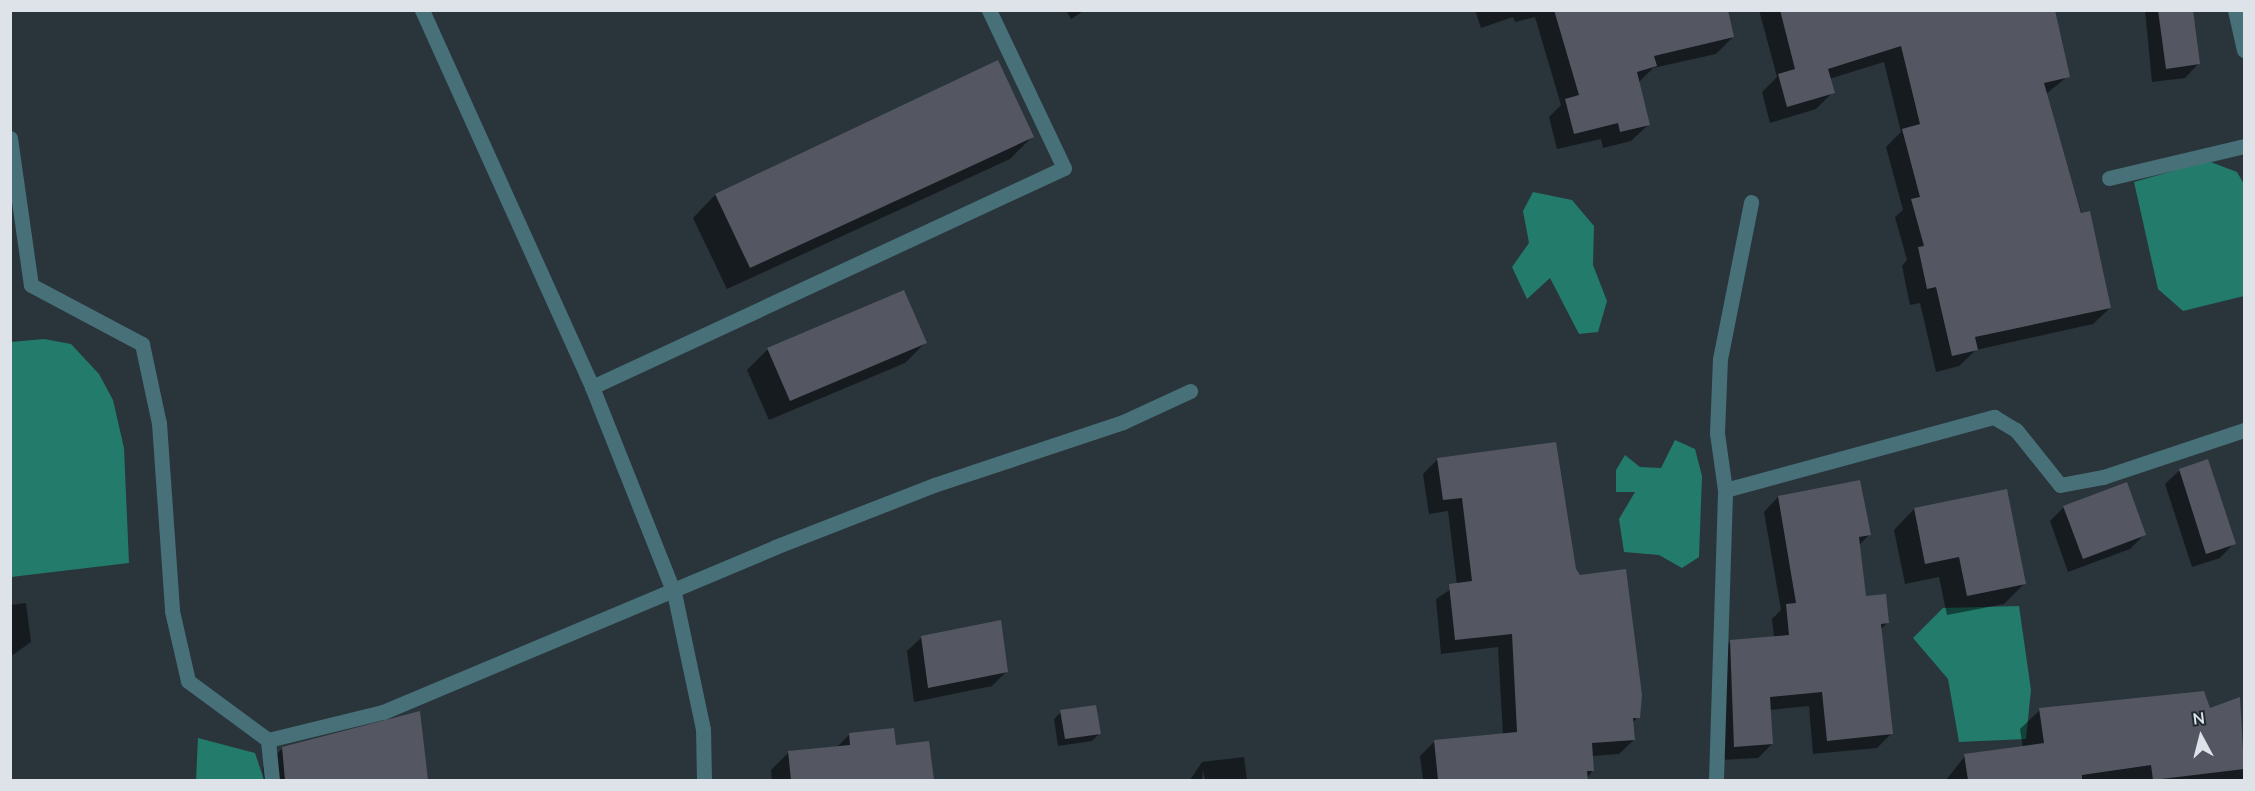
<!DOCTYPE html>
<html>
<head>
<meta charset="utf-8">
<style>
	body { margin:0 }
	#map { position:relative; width:2255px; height:791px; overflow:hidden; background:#2a343b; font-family:"Nunito Sans",sans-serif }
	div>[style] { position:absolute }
	.water>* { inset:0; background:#227b6b }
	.shadow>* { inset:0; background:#0007 }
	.building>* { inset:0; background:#545762 }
	.minor>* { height:15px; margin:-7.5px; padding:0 7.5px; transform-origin:7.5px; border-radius:7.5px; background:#477078 }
	.tertiary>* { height:15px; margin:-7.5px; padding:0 7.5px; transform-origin:7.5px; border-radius:7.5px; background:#477078 }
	span { translate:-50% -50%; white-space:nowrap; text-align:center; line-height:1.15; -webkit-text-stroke:4.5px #202a31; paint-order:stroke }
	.frame { position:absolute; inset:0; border:12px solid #dde3e8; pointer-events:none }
	.north { position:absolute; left:2171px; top:707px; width:60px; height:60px; -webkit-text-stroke:4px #202a31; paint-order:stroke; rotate:353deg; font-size:16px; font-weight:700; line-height:24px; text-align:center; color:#dde3e8 }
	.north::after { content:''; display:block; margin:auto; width:21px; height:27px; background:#dde3e8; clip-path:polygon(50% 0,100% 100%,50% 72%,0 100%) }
</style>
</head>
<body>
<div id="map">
	<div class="water">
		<i style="clip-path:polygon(2208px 161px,2237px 172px,2244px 184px,2244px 296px,2183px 311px,2158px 289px,2134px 182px)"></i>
		<i style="clip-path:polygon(1533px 192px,1572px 200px,1594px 226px,1593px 265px,1607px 301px,1598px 332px,1579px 334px,1550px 278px,1527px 299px,1512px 267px,1529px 243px,1523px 211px)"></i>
		<i style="clip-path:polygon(44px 339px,71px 344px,99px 374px,113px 400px,124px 448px,129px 563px,11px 577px,11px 342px)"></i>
		<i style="clip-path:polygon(1675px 440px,1695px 449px,1702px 476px,1699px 557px,1682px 568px,1659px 555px,1624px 552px,1619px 519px,1635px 492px,1616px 492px,1616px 470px,1625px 455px,1640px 467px,1661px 468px)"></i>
		<i style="clip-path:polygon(2019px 606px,2031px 690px,2026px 739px,1959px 742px,1948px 679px,1913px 638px,1943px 608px)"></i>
		<i style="clip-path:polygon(198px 738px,255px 753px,264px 780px,196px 780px)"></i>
	</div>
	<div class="shadow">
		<i style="clip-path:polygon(1066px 10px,1085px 10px,1071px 19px)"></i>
		<i style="clip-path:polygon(1475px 10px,1726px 10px,1733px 37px,1716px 54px,1653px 68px,1638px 83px,1648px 125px,1631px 141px,1603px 148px,1601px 139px,1557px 149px,1549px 117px,1561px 105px,1535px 17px,1515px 22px,1513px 17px,1481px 28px)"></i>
		<i style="clip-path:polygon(1759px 10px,2055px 10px,2068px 76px,2046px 94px,2110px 308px,2093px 324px,1976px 350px,1959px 366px,1936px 372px,1920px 303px,1910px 305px,1902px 266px,1907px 260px,1895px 217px,1903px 210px,1886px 147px,1901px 132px,1884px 62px,1829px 79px,1833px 92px,1816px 109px,1770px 123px,1762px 92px,1777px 77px)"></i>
		<i style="clip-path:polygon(2145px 10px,2192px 10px,2199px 63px,2185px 78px,2152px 82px)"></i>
		<i style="clip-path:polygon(997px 62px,1032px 137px,1010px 159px,727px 289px,693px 218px,715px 195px)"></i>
		<i style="clip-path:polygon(925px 343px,905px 363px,769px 420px,747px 370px,768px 349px)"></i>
		<i style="clip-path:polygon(1437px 460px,1575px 570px,1638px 717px,1632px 723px,1634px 740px,1619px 754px,1592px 756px,1593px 770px,1586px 780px,1423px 780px,1420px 756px,1434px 742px,1503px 735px,1498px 647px,1441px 654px,1436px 599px,1457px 585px,1448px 511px,1429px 514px,1423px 474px)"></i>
		<i style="clip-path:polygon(2180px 470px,2234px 543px,2220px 558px,2192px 567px,2165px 484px)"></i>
		<i style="clip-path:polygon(1778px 497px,1870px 534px,1858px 546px,1865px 597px,1887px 623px,1880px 630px,1891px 734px,1877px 748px,1813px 754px,1809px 706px,1769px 710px,1772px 744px,1758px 758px,1720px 760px,1717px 655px,1731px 641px,1774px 637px,1772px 619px,1781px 610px,1764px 512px)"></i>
		<i style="clip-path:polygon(2064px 507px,2145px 534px,2130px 549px,2068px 572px,2050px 521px)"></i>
		<i style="clip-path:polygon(1914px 509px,2025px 583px,2004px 604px,1947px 615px,1939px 577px,1905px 584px,1894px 530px)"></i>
		<i style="clip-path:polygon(26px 603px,31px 642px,10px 657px,10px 605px)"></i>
		<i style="clip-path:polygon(1000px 621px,1006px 672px,992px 686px,914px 702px,907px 651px,922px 637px)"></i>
		<i style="clip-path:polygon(2239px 699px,2244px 780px,1946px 780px,1965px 756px,2023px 748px,2020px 729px,2040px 710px,2209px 710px)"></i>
		<i style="clip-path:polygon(1061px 712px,1099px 734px,1092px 741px,1058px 746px,1054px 719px)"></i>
		<i style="clip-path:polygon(418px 713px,427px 780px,264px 780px,263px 767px,283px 748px)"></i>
		<i style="clip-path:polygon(849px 735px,894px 747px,928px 743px,933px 780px,772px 780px,771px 770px,788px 753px,836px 748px)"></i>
		<i style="clip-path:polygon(1244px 757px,1247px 780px,1205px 780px,1203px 770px,1202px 780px,1190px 780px,1202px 762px)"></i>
	</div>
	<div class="building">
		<i style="clip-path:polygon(1554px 10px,1728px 10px,1734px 37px,1654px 56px,1657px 66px,1637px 72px,1650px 125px,1620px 132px,1618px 123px,1574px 134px,1565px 99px,1579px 95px)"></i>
		<i style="clip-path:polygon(1780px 10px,2055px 10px,2070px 77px,2044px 83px,2081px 213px,2090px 211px,2111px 308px,1975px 337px,1978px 350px,1952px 356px,1936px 287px,1927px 289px,1918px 247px,1924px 246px,1911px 199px,1920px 197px,1902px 129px,1920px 124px,1901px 46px,1828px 69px,1835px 93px,1787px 107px,1778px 74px,1795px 69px)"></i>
		<i style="clip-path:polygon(2158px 10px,2193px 10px,2200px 64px,2166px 69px)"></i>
		<i style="clip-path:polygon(998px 60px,1034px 137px,750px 268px,715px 194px)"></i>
		<i style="clip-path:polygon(904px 290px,927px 343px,790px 401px,767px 348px)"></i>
		<i style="clip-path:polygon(1556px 442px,1576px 569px,1580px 575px,1626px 569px,1642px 695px,1640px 718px,1633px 718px,1635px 740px,1592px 743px,1594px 771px,1587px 771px,1588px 780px,1438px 780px,1434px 740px,1517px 732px,1512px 634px,1455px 640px,1449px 584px,1472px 581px,1462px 498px,1443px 500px,1437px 458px)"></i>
		<i style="clip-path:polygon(2208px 459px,2236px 544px,2206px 554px,2179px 469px)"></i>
		<i style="clip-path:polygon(1860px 480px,1871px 535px,1859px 537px,1866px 596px,1886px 594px,1889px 623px,1881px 624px,1893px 734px,1827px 741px,1822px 692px,1770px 697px,1773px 744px,1734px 747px,1730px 640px,1789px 635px,1786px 604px,1796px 603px,1778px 496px)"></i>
		<i style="clip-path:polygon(2127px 482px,2146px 535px,2083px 559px,2063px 506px)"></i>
		<i style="clip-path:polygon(2007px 489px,2026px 584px,1967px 596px,1959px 557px,1925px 564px,1914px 508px)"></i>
		<i style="clip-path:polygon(1001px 620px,1008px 672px,928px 688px,921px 636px)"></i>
		<i style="clip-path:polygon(2204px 691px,2210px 708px,2240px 697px,2244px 769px,2153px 780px,2151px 765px,2082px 775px,2082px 780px,1968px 780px,1964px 754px,2044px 743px,2039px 708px)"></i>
		<i style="clip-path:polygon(1096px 705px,1101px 734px,1065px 739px,1060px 710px)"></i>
		<i style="clip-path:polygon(420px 711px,428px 780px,285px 780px,282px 747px)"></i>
		<i style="clip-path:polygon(894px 728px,896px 745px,929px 741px,934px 780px,791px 780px,788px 751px,850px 745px,849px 733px)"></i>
	</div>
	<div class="minor">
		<i style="left:422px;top:10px;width:414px;rotate:65.7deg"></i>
		<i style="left:2109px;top:178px;width:139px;rotate:-13.3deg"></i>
		<i style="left:1725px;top:490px;width:58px;rotate:-98deg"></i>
		<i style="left:1717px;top:433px;width:74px;rotate:-87.7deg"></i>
		<i style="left:1720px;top:359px;width:160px;rotate:-78.8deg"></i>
		<i style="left:268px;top:740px;width:118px;rotate:-13.7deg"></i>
		<i style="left:383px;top:712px;width:425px;rotate:-22.8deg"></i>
		<i style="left:775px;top:547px;width:171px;rotate:-21.3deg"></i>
		<i style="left:934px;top:485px;width:199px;rotate:-18.4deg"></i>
		<i style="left:1123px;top:422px;width:74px;rotate:-24.8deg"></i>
		<i style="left:704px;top:780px;width:51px;rotate:-91.1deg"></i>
		<i style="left:703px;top:729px;width:139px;rotate:-102deg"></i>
		<i style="left:674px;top:593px;width:222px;rotate:-111.7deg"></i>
		<i style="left:592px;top:387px;width:520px;rotate:-24.89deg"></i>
		<i style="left:1064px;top:168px;width:175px;rotate:-115.4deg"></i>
	</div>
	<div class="tertiary">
		<i style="left:2235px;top:10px;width:41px;rotate:77.3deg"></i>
		<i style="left:10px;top:138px;width:148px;rotate:81.9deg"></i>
		<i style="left:31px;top:285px;width:126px;rotate:28deg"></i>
		<i style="left:142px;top:344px;width:81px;rotate:77.9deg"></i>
		<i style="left:159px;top:423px;width:188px;rotate:86deg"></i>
		<i style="left:172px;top:611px;width:72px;rotate:77.1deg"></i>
		<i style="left:188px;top:681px;width:99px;rotate:36.4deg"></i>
		<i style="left:268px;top:740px;width:40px;rotate:84.3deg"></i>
		<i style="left:1716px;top:780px;width:290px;rotate:-88.2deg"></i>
		<i style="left:1725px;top:490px;width:279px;rotate:-15.2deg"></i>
		<i style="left:1994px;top:417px;width:26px;rotate:31deg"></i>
		<i style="left:2016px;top:430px;width:70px;rotate:51.3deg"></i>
		<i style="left:2060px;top:485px;width:44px;rotate:-10.5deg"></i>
		<i style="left:2103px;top:477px;width:149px;rotate:-18.4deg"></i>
	</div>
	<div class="frame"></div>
	<div class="north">N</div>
</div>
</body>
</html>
